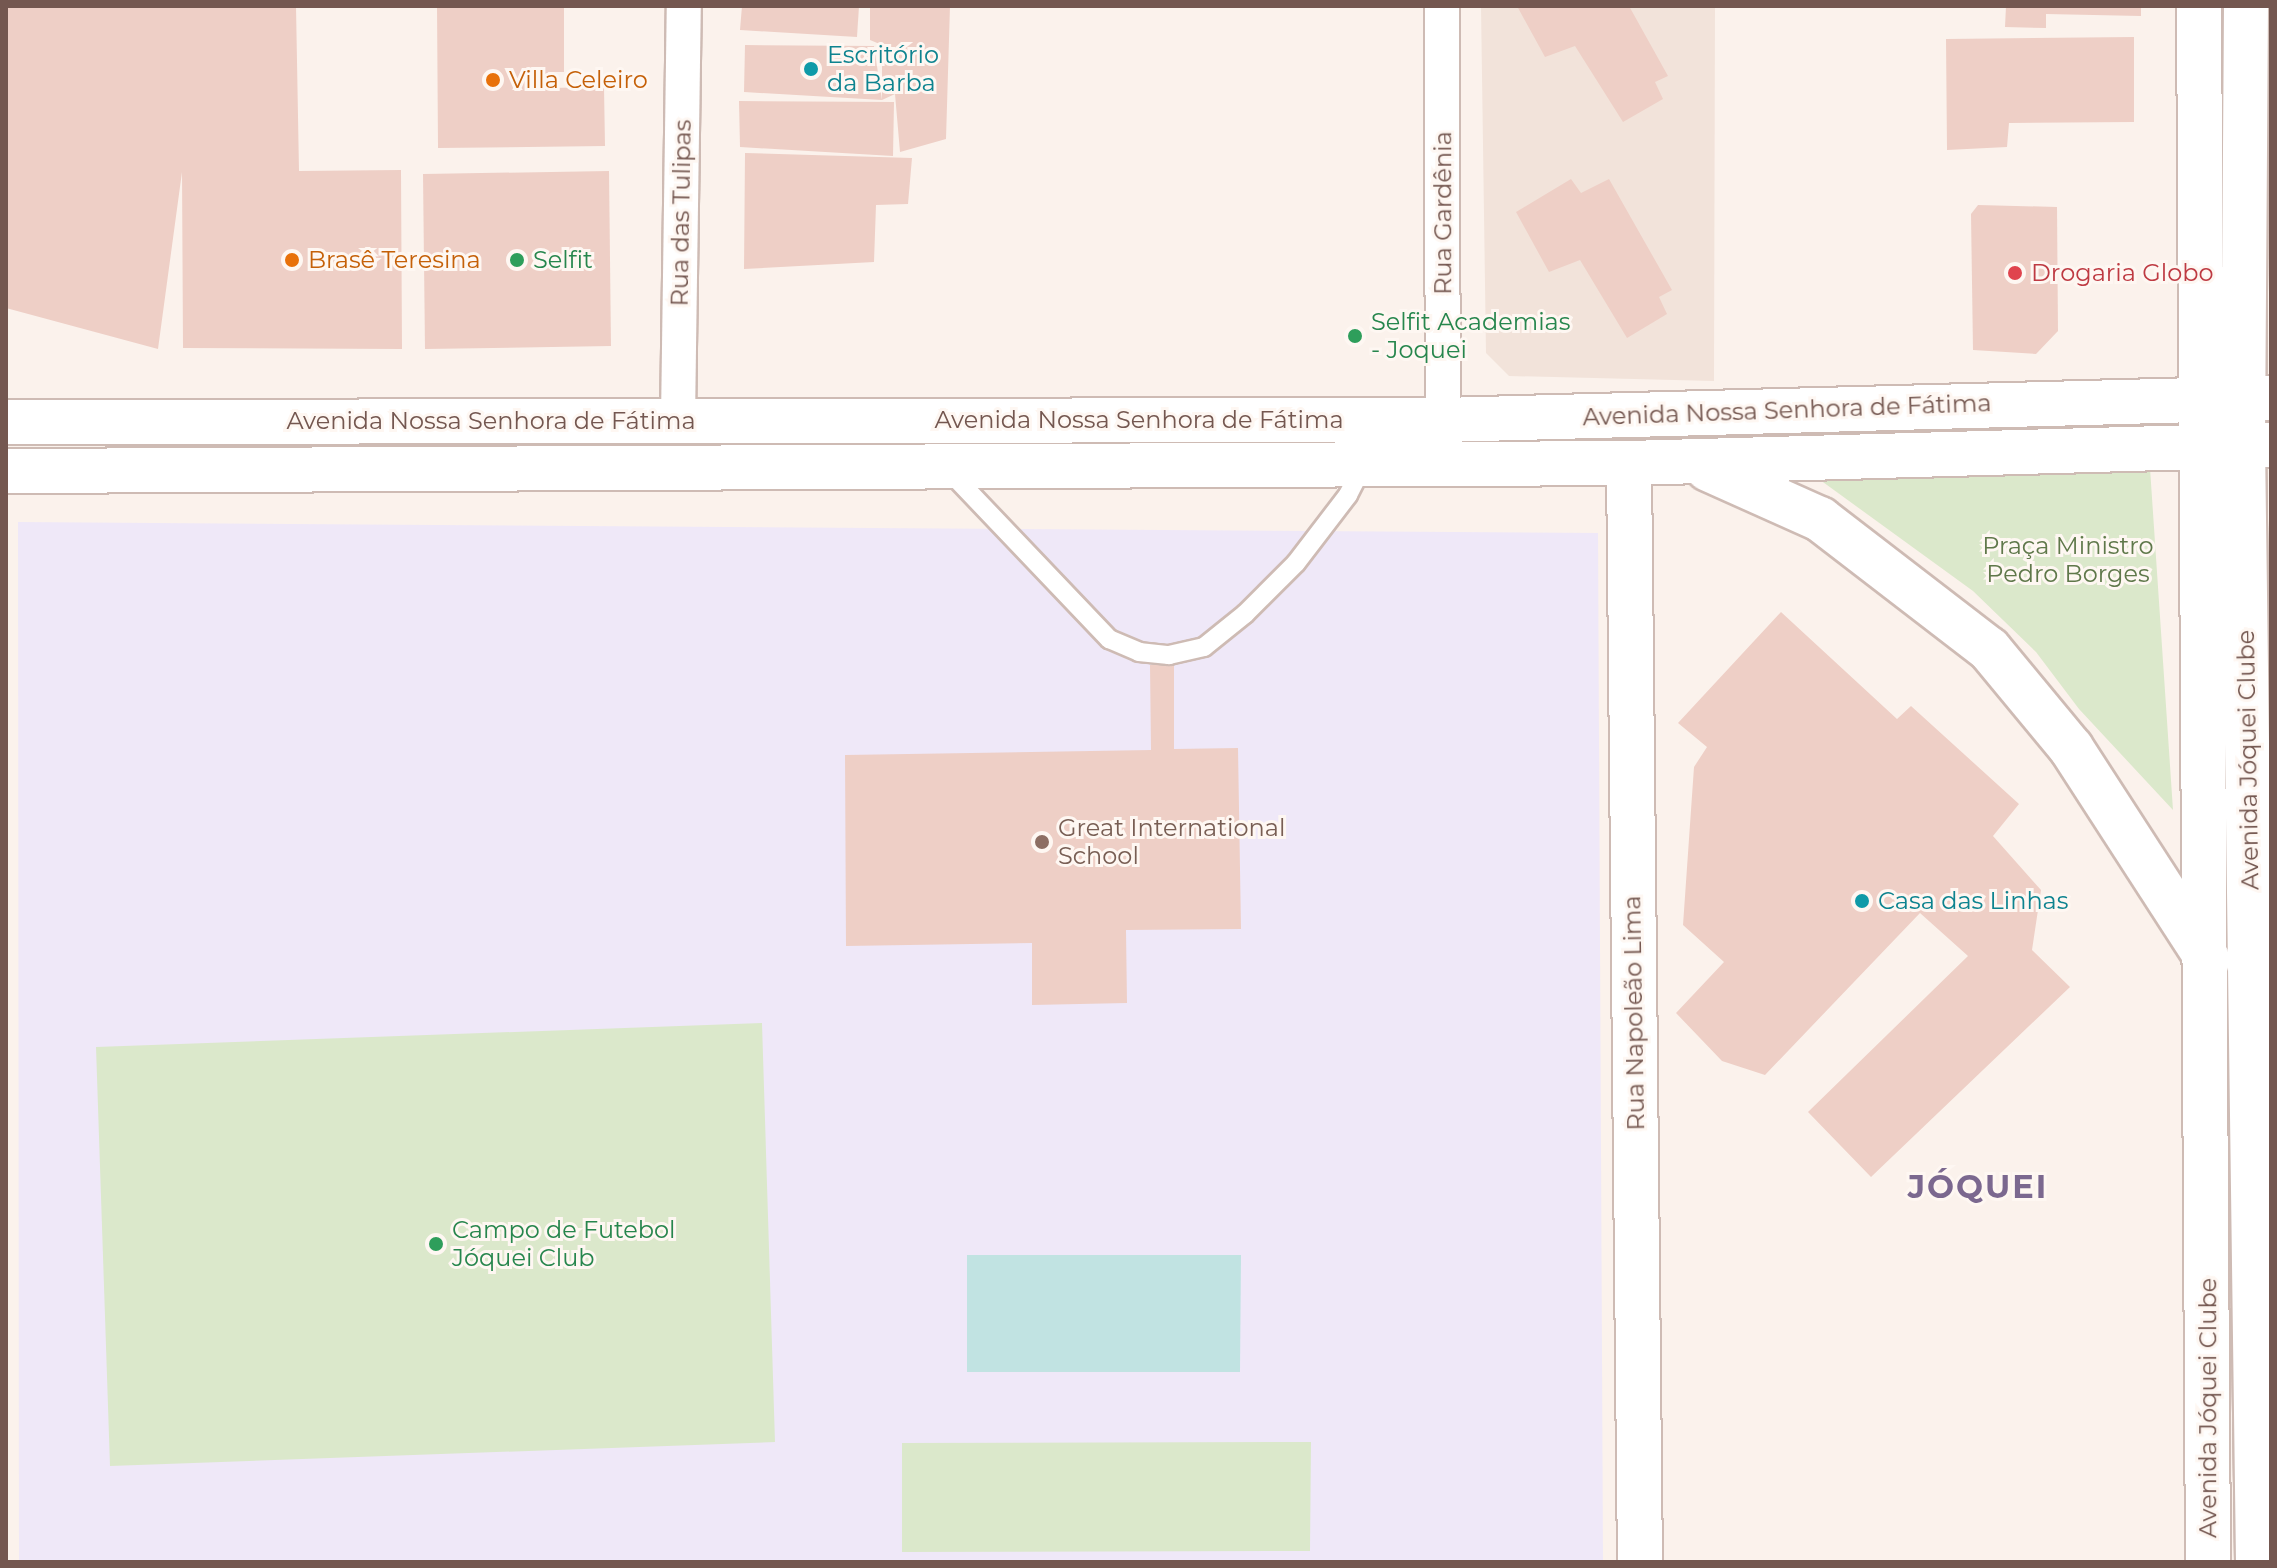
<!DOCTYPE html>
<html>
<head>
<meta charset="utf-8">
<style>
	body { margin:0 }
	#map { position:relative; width:2277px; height:1568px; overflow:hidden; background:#fbf2ec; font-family:Montserrat,sans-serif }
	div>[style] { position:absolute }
	.residential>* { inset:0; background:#f2e3da }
	.education>* { inset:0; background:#efe8f8 }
	.green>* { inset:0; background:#dbe8cb }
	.water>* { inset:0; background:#c1e3e2 }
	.building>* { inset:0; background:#eecfc6 }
	.roads { filter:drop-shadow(2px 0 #cebbb4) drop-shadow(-2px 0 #cebbb4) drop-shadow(0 2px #cebbb4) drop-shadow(0 -2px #cebbb4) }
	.lane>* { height:18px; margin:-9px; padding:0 9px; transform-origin:9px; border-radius:9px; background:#fff }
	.street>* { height:34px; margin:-17px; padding:0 17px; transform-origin:17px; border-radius:17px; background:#fff }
	.secondary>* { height:44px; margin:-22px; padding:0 22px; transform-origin:22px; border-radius:22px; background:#fff }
	.dots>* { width:22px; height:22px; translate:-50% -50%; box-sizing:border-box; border:4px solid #fef7f2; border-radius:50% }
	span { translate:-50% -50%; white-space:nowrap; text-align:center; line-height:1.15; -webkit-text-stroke:6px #fef7f2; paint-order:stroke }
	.culture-label { font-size:24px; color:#0d838f }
	.left { translate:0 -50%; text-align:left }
	.food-label { font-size:24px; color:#c56008 }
	.street-label { font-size:24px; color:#745750 }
	.leisure-label { font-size:24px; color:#27864d }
	.health-label { font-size:24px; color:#be3a42 }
	.park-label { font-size:24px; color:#5f784a }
	.education-label { font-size:24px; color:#785e54 }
	.district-label { font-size:32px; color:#7b688f; font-weight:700; letter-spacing:2px }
	.frame { position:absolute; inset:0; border:8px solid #745750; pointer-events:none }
</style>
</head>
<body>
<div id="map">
	<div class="residential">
		<i style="clip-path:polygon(1481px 6px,1715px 6px,1714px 381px,1509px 376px,1486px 353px)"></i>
	</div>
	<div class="education">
		<i style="clip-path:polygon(18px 522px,1598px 533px,1603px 1561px,19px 1562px)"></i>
	</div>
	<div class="green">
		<i style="clip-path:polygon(2150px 468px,2173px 810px,2079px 709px,2036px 652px,1973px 591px,1816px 477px)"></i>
		<i style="clip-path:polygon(762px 1023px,775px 1442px,110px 1466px,96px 1047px)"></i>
		<i style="clip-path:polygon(1311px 1442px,1310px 1551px,902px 1552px,902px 1443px)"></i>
	</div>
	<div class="water">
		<i style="clip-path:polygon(967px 1255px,1241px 1255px,1240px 1372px,967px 1372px)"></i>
	</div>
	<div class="building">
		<i style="clip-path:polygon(6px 6px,296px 6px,299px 171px,401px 170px,402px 349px,183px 348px,182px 172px,158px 349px,6px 308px)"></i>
		<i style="clip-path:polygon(437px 6px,564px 6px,564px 72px,548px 72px,549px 88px,604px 87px,605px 146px,438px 148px)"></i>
		<i style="clip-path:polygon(742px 6px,859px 6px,857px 37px,740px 30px)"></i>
		<i style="clip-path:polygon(870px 6px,950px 6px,946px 139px,900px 152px,895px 94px,882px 100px,882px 45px,870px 40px)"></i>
		<i style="clip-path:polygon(1517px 6px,1629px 6px,1668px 76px,1655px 82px,1663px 99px,1623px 122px,1575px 46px,1545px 57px)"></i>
		<i style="clip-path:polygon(2006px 6px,2141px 6px,2141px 16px,2046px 14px,2046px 28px,2005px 27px)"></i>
		<i style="clip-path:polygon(2134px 37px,2134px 122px,2009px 123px,2007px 147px,1947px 150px,1946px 39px)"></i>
		<i style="clip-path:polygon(745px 45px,874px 46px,882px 100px,744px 92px)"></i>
		<i style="clip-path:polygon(739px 101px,894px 102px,893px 156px,740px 147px)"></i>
		<i style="clip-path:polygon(745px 153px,912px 158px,908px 204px,876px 205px,874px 262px,744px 269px)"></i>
		<i style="clip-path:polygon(609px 171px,611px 346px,425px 349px,423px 174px)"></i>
		<i style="clip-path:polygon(1571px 179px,1581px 193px,1609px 179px,1672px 290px,1659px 297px,1667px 314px,1627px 338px,1580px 260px,1549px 272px,1516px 212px)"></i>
		<i style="clip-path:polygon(1978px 205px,2057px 207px,2058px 331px,2036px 354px,1973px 350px,1971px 214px)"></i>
		<i style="clip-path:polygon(1781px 612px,1897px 719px,1911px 706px,2019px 804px,1993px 836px,2041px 890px,2032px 950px,2070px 987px,1871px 1177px,1808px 1112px,1968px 956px,1920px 913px,1765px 1075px,1722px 1061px,1676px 1013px,1724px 962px,1683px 925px,1694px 767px,1707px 747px,1678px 723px)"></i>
		<i style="clip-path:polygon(1150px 665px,1174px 665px,1174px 749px,1238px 748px,1241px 929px,1126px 930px,1127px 1003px,1032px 1005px,1032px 943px,846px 946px,845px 755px,1151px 750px)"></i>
	</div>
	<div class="roads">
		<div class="lane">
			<i style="left:950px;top:472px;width:231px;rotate:46.4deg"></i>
			<i style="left:1109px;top:639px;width:33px;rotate:23deg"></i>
			<i style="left:1139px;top:652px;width:30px;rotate:6deg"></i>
			<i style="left:1169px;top:655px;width:36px;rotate:-13deg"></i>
			<i style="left:1204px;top:647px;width:53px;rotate:-38.8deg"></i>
			<i style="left:1245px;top:614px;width:72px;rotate:-45deg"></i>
			<i style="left:1296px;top:563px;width:86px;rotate:-52.6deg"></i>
			<i style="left:1348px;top:495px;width:34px;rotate:-63deg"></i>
		</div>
		<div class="street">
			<i style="left:1442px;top:6px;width:414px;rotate:89.9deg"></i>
			<i style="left:678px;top:420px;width:414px;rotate:-89.2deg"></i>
		</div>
		<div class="secondary">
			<i style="left:2199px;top:6px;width:1556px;rotate:89.67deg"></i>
			<i style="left:2246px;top:6px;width:439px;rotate:90.4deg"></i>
			<i style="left:2243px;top:445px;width:1117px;rotate:89.23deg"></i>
			<i style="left:6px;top:422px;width:1437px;rotate:-0.08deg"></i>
			<i style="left:1443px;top:420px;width:828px;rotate:-1.52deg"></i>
			<i style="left:1629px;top:463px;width:1099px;rotate:89.43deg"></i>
			<i style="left:1708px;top:469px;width:123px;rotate:24.1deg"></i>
			<i style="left:1820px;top:519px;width:213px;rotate:37.6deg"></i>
			<i style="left:1989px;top:649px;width:129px;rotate:50.4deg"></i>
			<i style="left:2071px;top:748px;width:252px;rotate:57.1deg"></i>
			<i style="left:6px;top:471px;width:1623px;rotate:-0.28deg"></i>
			<i style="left:1629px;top:463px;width:642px;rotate:-1.61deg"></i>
		</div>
	</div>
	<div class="dots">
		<i style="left:811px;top:69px;background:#0f9aa8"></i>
		<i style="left:493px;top:80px;background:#e8710a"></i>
		<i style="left:292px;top:260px;background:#e8710a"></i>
		<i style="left:517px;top:260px;background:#2e9e5b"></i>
		<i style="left:2015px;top:273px;background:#e0444e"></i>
		<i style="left:1355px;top:336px;background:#2e9e5b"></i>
		<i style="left:1042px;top:842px;background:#8d6e63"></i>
		<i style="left:1862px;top:901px;background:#0f9aa8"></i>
		<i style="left:436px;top:1244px;background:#2e9e5b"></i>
	</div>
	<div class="culture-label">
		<span class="left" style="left:827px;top:69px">Escritório<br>da Barba</span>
		<span class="left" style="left:1878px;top:901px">Casa das Linhas</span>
	</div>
	<div class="food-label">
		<span class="left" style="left:509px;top:80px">Villa Celeiro</span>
		<span class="left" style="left:308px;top:260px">Brasê Teresina</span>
	</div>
	<div class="street-label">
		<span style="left:681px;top:213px;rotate:-89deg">Rua das Tulipas</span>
		<span style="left:1443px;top:213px;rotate:-90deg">Rua Gardênia</span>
		<span style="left:1787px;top:410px;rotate:-2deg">Avenida Nossa Senhora de Fátima</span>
		<span style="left:1139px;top:420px">Avenida Nossa Senhora de Fátima</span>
		<span style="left:491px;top:421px">Avenida Nossa Senhora de Fátima</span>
		<span style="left:2248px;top:760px;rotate:-91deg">Avenida Jóquei Clube</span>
		<span style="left:1634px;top:1013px;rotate:-91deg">Rua Napoleão Lima</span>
		<span style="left:2208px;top:1408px;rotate:-90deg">Avenida Jóquei Clube</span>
	</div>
	<div class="leisure-label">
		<span class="left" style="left:533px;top:260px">Selfit</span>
		<span class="left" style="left:1371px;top:336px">Selfit Academias<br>- Joquei</span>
		<span class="left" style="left:452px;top:1244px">Campo de Futebol<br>Jóquei Club</span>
	</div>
	<div class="health-label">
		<span class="left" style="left:2031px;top:273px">Drogaria Globo</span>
	</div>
	<div class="park-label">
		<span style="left:2068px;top:560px">Praça Ministro<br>Pedro Borges</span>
	</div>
	<div class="education-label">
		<span class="left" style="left:1058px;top:842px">Great International<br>School</span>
	</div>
	<div class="district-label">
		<span style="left:1978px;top:1187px">JÓQUEI</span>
	</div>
	<div class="frame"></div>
</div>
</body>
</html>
